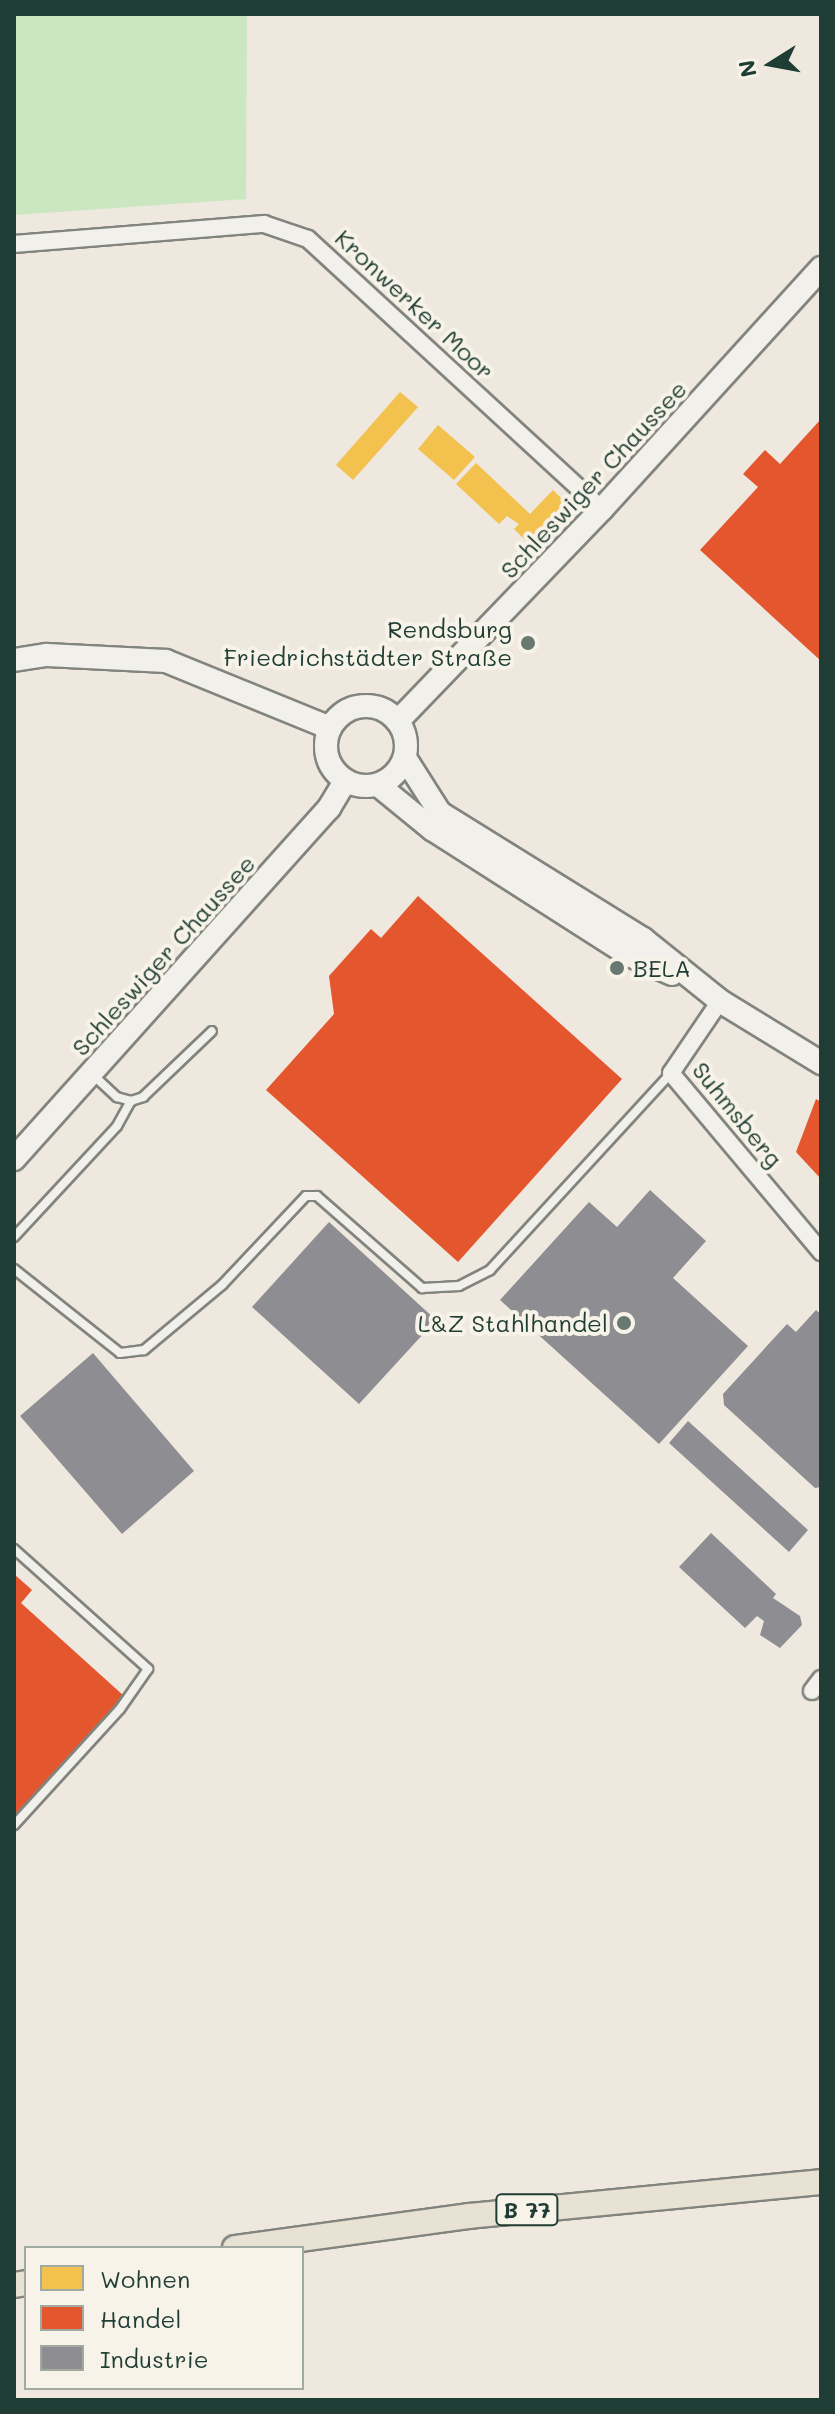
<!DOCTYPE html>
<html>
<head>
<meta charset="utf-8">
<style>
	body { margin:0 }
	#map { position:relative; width:835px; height:2414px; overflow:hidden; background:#eee8de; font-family:Mali,sans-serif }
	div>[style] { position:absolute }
	.green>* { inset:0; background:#cae7c2 }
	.homes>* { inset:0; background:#f2c14e }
	.shops>* { inset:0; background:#e4572e }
	.industry>* { inset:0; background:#8d8d92 }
	.roads { filter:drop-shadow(2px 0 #82847e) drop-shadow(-2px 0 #82847e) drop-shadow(0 2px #82847e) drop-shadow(0 -2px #82847e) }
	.lane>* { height:8px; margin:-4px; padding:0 4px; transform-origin:4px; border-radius:4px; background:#f1f0eb }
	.street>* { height:16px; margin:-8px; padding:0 8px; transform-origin:8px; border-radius:8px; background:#f1f0eb }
	.secondary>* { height:22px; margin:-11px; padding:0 11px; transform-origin:11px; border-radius:11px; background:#f1f0eb }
	.secondary>.ring { margin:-11px; padding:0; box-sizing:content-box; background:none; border:22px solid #f1f0eb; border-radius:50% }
	.primary>* { height:24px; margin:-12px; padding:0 12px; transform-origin:12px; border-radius:12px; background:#e7e2d3 }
	.dots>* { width:22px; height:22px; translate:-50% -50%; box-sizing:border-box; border:4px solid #f7f3e8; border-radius:50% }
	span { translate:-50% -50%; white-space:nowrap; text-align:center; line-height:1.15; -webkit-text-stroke:8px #f7f3e8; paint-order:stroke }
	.shield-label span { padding:2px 6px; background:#f7f3e8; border:2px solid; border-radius:6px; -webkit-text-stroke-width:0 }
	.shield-label { font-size:22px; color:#1f3d34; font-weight:700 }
	.street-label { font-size:24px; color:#1f3d34 }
	.poi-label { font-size:24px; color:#1f3d34 }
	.right { translate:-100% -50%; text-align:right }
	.left { translate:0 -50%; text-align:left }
	.frame { position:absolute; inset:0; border:16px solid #1f3d34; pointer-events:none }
	.legend { position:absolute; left:24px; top:2246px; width:280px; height:144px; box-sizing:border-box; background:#f7f3e8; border:2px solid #a1aaa0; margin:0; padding:10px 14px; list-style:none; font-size:24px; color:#1f3d34 }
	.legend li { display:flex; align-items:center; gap:16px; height:40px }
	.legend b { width:40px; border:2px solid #a1aaa0 }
	.north { position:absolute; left:731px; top:24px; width:80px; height:80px; -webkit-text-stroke:6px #f7f3e8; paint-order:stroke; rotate:259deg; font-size:22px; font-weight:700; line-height:32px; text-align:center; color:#1f3d34 }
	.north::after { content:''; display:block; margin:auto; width:28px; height:36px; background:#1f3d34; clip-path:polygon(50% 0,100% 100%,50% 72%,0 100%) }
</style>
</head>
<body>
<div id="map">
	<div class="green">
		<i style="clip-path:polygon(14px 14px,247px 14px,246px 199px,14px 215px)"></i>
	</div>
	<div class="homes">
		<i style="clip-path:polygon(400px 392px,418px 407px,353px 480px,336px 465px)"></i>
		<i style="clip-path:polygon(438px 425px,475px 457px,454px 480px,418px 449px)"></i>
		<i style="clip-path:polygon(476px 463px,530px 514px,553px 490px,573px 510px,534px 549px,514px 529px,519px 524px,507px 516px,499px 524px,456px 484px)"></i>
	</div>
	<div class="shops">
		<i style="clip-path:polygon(821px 419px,821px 661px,700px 550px,758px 487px,743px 474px,765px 450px,780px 464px)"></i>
		<i style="clip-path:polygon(418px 896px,622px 1079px,458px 1262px,266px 1090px,334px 1014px,329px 976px,371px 929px,381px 938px)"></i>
		<i style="clip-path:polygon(816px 1099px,821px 1102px,821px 1179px,796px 1152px)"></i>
		<i style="clip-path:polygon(14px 1574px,32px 1590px,21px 1603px,124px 1696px,14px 1819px)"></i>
	</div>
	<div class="industry">
		<i style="clip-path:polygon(650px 1190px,706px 1241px,673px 1278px,748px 1346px,659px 1444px,500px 1300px,589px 1202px,617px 1227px)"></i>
		<i style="clip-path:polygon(329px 1222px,436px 1320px,359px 1404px,252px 1307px)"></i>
		<i style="clip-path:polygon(816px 1310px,821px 1314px,821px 1487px,815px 1488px,724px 1405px,723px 1394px,787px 1324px,796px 1332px)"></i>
		<i style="clip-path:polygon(93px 1353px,194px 1471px,122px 1534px,20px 1416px)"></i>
		<i style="clip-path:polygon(688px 1421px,808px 1530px,789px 1552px,669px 1443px)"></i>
		<i style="clip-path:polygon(711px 1533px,776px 1594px,773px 1598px,800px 1616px,802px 1625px,780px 1648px,760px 1635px,764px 1621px,757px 1616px,745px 1628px,679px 1567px)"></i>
	</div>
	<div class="roads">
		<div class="lane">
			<i style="left:92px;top:1074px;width:34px;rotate:43deg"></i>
			<i style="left:117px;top:1097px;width:15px;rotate:16deg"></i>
			<i style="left:131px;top:1101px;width:13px;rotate:-18deg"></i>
			<i style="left:143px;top:1097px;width:95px;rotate:-43.7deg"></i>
			<i style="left:14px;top:1237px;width:151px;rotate:-47.1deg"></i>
			<i style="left:117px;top:1126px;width:29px;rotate:-61deg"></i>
			<i style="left:14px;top:1269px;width:135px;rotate:38.4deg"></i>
			<i style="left:120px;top:1353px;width:24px;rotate:-7deg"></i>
			<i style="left:144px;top:1350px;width:102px;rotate:-39.8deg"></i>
			<i style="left:222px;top:1285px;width:122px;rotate:-46.7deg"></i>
			<i style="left:306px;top:1196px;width:11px"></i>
			<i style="left:317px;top:1196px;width:140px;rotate:41.2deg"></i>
			<i style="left:422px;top:1288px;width:37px;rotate:-3deg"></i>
			<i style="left:459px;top:1286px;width:35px;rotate:-27deg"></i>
			<i style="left:490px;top:1270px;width:268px;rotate:-47.4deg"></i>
			<i style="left:14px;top:1549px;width:180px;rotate:41.8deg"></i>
			<i style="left:148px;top:1669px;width:49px;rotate:125deg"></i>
			<i style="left:120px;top:1709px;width:157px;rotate:132.4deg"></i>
		</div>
		<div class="street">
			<i style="left:14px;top:244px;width:251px;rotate:-4.6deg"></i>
			<i style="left:264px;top:224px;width:46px;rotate:18.8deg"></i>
			<i style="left:308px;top:239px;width:399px;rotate:42.6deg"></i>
			<i style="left:720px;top:1001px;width:87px;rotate:124.2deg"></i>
			<i style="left:671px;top:1073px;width:234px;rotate:50deg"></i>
			<i style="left:812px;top:1691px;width:15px;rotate:-53deg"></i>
		</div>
		<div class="secondary">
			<i style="left:14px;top:660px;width:33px;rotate:-9deg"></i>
			<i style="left:47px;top:655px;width:119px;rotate:2.9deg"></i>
			<i style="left:166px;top:661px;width:177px;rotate:22.2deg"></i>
			<i class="ring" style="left:326px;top:706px;width:58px;height:58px"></i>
			<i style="left:398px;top:721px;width:294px;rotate:-46.1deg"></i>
			<i style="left:602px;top:509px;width:326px;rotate:-47.7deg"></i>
			<i style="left:405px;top:758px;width:65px;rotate:57.5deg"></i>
			<i style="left:440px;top:813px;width:239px;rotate:31.8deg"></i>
			<i style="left:643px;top:939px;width:99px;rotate:38.8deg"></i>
			<i style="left:720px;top:1001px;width:119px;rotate:31.5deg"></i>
			<i style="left:378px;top:785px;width:70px;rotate:39.2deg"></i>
			<i style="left:432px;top:829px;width:234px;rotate:32.6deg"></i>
			<i style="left:629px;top:955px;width:47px;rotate:23.8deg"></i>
			<i style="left:14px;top:1159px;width:472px;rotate:-48.1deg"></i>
			<i style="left:329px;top:808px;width:31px;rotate:-59deg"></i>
		</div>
		<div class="primary">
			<i style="left:235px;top:2248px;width:236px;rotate:-7.8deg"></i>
			<i style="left:469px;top:2216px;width:354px;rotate:-5.5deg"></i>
			<i style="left:14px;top:2285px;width:12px;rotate:-9deg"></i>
		</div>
	</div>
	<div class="dots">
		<i style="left:528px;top:643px;background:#677970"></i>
		<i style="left:617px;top:968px;background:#677970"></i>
		<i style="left:624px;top:1323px;background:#677970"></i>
	</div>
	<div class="shield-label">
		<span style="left:527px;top:2210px">B 77</span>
	</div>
	<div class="street-label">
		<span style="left:415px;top:304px;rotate:43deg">Kronwerker Moor</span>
		<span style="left:593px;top:479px;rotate:-47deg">Schleswiger Chaussee</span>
		<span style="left:163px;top:955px;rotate:-48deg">Schleswiger Chaussee</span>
		<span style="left:738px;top:1114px;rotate:51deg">Suhmsberg</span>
	</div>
	<div class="poi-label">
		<span class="right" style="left:512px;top:643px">Rendsburg<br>Friedrichstädter Straße</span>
		<span class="left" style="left:633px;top:968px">BELA</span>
		<span class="right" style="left:608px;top:1323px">L&amp;Z Stahlhandel</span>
	</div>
	<div class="frame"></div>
	<ul class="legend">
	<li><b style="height:22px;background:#f2c14e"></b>Wohnen</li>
	<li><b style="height:22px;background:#e4572e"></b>Handel</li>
	<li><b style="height:22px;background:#8d8d92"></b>Industrie</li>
	</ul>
	<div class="north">N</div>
</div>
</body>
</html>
